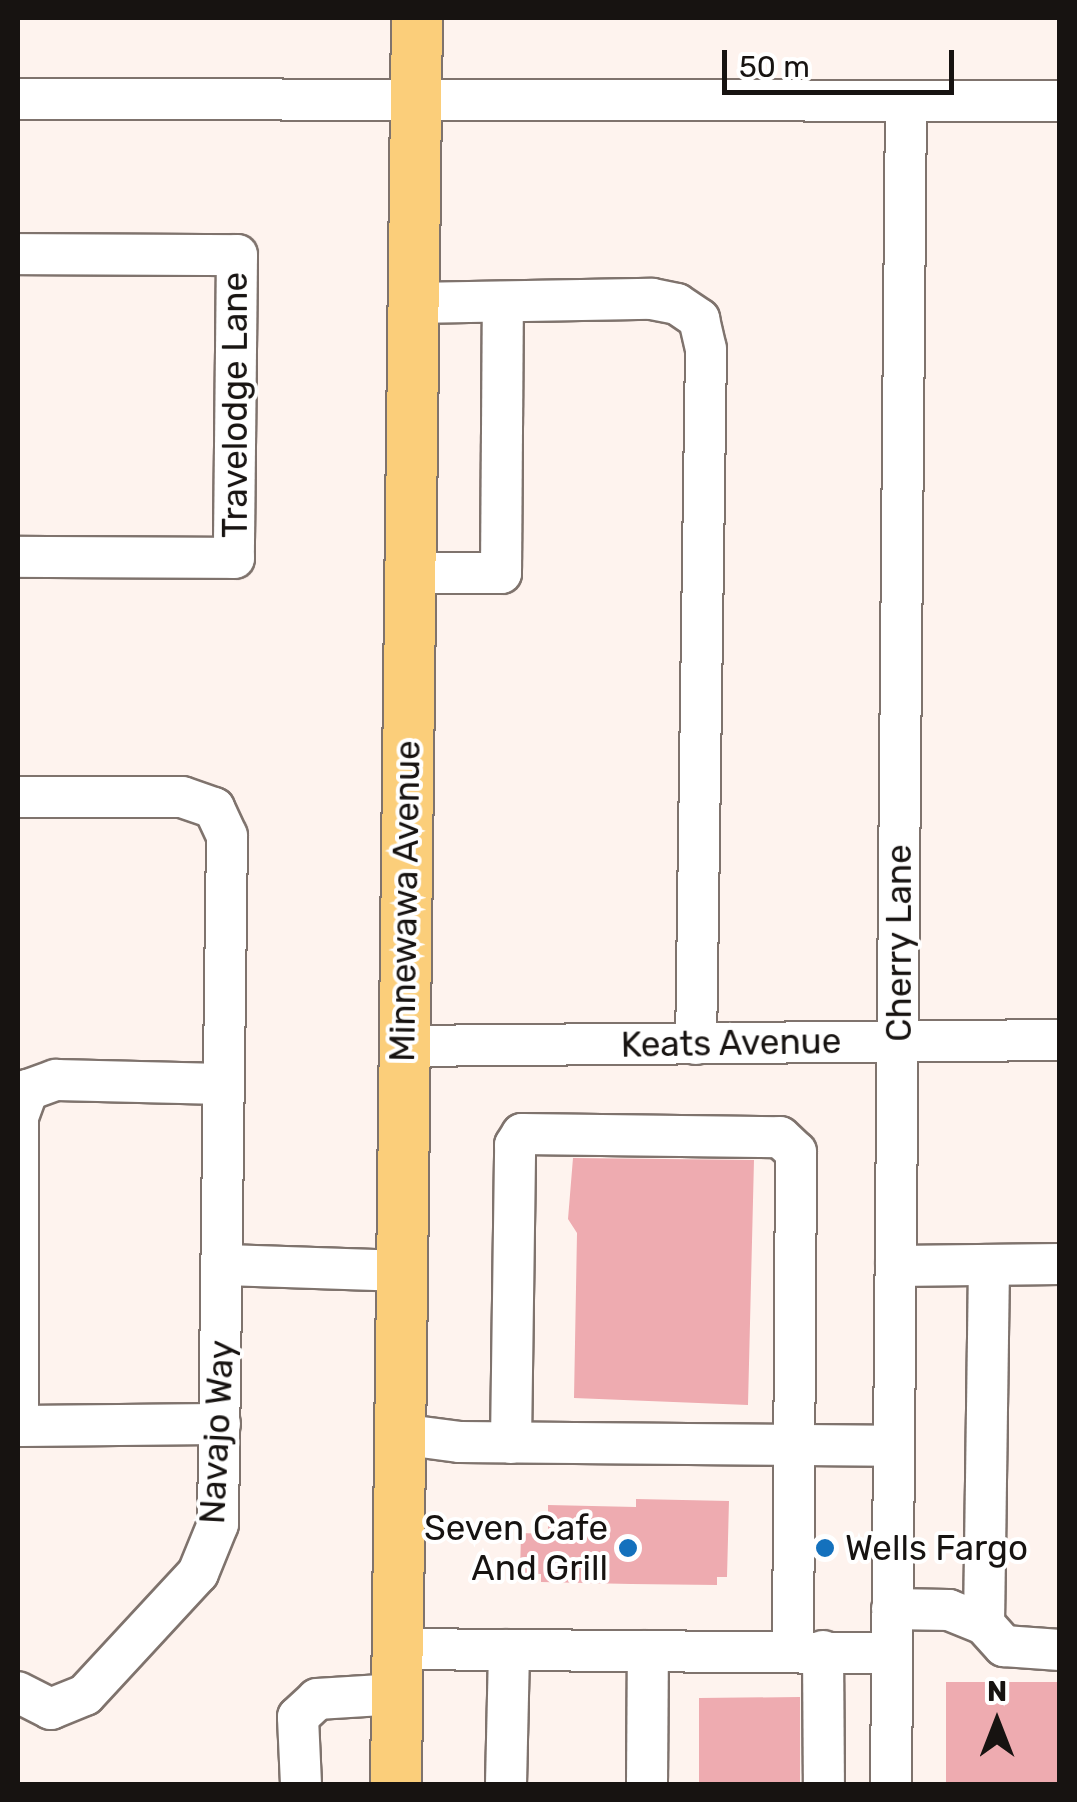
<!DOCTYPE html>
<html>
<head>
<meta charset="utf-8">
<style>
	body { margin:0 }
	#map { position:relative; width:1077px; height:1802px; overflow:hidden; background:#fef3ee; font-family:Rubik,sans-serif }
	div>[style] { position:absolute }
	.building>* { inset:0; background:#eeabb0 }
	.roads { filter:drop-shadow(2px 0 #7f736d) drop-shadow(-2px 0 #7f736d) drop-shadow(0 2px #7f736d) drop-shadow(0 -2px #7f736d) }
	.minor>* { height:40px; margin:-20px; padding:0 20px; transform-origin:20px; border-radius:20px; background:#fff }
	.major>* { height:50px; margin:-25px; padding:0 25px; transform-origin:25px; border-radius:25px; background:#fbce7a }
	.dots>* { width:28px; height:28px; translate:-50% -50%; box-sizing:border-box; border:5px solid #fff; border-radius:50% }
	span { translate:-50% -50%; white-space:nowrap; text-align:center; line-height:1.15; -webkit-text-stroke:8px #fff; paint-order:stroke }
	.street-label { font-size:35px; color:#171311 }
	.poi-label { font-size:35px; color:#171311 }
	.right { translate:-100% -50%; text-align:right }
	.left { translate:0 -50%; text-align:left }
	.frame { position:absolute; inset:0; border:20px solid #171311; pointer-events:none }
	.north { position:absolute; left:947px; top:1672px; width:100px; height:100px; -webkit-text-stroke:8px #fff; paint-order:stroke; rotate:0deg; font-size:28px; font-weight:700; line-height:40px; text-align:center; color:#171311 }
	.north::after { content:''; display:block; margin:auto; width:35px; height:45px; background:#171311; clip-path:polygon(50% 0,100% 100%,50% 72%,0 100%) }
	.scale { position:absolute; left:722px; top:50px; width:232px; height:45px; box-sizing:border-box; border:5px solid #171311; border-top:0; padding-left:12px; font-size:30px; line-height:35px; white-space:nowrap; color:#171311; -webkit-text-stroke:8px #fff; paint-order:stroke }
</style>
</head>
<body>
<div id="map">
	<div class="building">
		<i style="clip-path:polygon(573px 1158px,754px 1160px,748px 1405px,574px 1398px,577px 1233px,568px 1219px)"></i>
		<i style="clip-path:polygon(636px 1499px,729px 1501px,727px 1577px,717px 1577px,717px 1585px,631px 1584px,541px 1582px,541px 1574px,520px 1573px,521px 1533px,548px 1534px,548px 1505px,636px 1507px)"></i>
		<i style="clip-path:polygon(946px 1682px,1060px 1682px,1060px 1784px,946px 1784px)"></i>
		<i style="clip-path:polygon(800px 1697px,800px 1784px,699px 1784px,699px 1698px)"></i>
	</div>
	<div class="roads">
		<div class="minor">
			<i style="left:18px;top:99px;width:1042px;rotate:0.11deg"></i>
			<i style="left:18px;top:254px;width:219px;rotate:0.3deg"></i>
			<i style="left:237px;top:255px;width:303px;rotate:90.6deg"></i>
			<i style="left:234px;top:558px;width:216px;rotate:-179.7deg"></i>
			<i style="left:413px;top:303px;width:239px;rotate:-1deg"></i>
			<i style="left:652px;top:299px;width:25px;rotate:11deg"></i>
			<i style="left:677px;top:304px;width:27px;rotate:34deg"></i>
			<i style="left:699px;top:319px;width:31px;rotate:77deg"></i>
			<i style="left:706px;top:349px;width:695px;rotate:90.82deg"></i>
			<i style="left:410px;top:573px;width:91px"></i>
			<i style="left:501px;top:573px;width:271px;rotate:-89.6deg"></i>
			<i style="left:18px;top:797px;width:164px"></i>
			<i style="left:182px;top:797px;width:34px;rotate:19deg"></i>
			<i style="left:214px;top:808px;width:31px;rotate:65deg"></i>
			<i style="left:227px;top:836px;width:688px;rotate:90.75deg"></i>
			<i style="left:218px;top:1524px;width:53px;rotate:112.2deg"></i>
			<i style="left:198px;top:1573px;width:166px;rotate:132.8deg"></i>
			<i style="left:85px;top:1695px;width:37px;rotate:158deg"></i>
			<i style="left:51px;top:1709px;width:37px;rotate:-153deg"></i>
			<i style="left:402px;top:1046px;width:658px;rotate:-0.52deg"></i>
			<i style="left:223px;top:1265px;width:177px;rotate:1.9deg"></i>
			<i style="left:896px;top:1266px;width:164px;rotate:-0.7deg"></i>
			<i style="left:18px;top:1426px;width:309px;rotate:-90deg"></i>
			<i style="left:18px;top:1117px;width:29px;rotate:-70deg"></i>
			<i style="left:28px;top:1090px;width:30px;rotate:-20deg"></i>
			<i style="left:56px;top:1080px;width:167px;rotate:1.4deg"></i>
			<i style="left:18px;top:1426px;width:202px;rotate:-0.6deg"></i>
			<i style="left:399px;top:1434px;width:62px;rotate:7.5deg"></i>
			<i style="left:460px;top:1442px;width:434px;rotate:0.5deg"></i>
			<i style="left:511px;top:1443px;width:298px;rotate:-89.2deg"></i>
			<i style="left:515px;top:1145px;width:13px;rotate:-58deg"></i>
			<i style="left:522px;top:1134px;width:258px;rotate:0.7deg"></i>
			<i style="left:780px;top:1137px;width:22px;rotate:43deg"></i>
			<i style="left:796px;top:1152px;width:500px;rotate:90.34deg"></i>
			<i style="left:892px;top:1609px;width:57px;rotate:1deg"></i>
			<i style="left:949px;top:1610px;width:38px;rotate:22deg"></i>
			<i style="left:984px;top:1624px;width:30px;rotate:48deg"></i>
			<i style="left:1004px;top:1646px;width:56px;rotate:4.1deg"></i>
			<i style="left:984px;top:1624px;width:359px;rotate:-89.2deg"></i>
			<i style="left:398px;top:1649px;width:494px;rotate:0.5deg"></i>
			<i style="left:823px;top:1651px;width:133px;rotate:89.6deg"></i>
			<i style="left:301px;top:1784px;width:67px;rotate:-92.6deg"></i>
			<i style="left:298px;top:1717px;width:26px;rotate:-43deg"></i>
			<i style="left:317px;top:1699px;width:81px;rotate:-3.5deg"></i>
			<i style="left:506px;top:1784px;width:134px;rotate:-88.7deg"></i>
			<i style="left:647px;top:1784px;width:133px;rotate:-89.6deg"></i>
			<i style="left:891px;top:1784px;width:1683px;rotate:-89.49deg"></i>
		</div>
		<div class="major">
			<i style="left:396px;top:1784px;width:1766px;rotate:-89.32deg"></i>
		</div>
	</div>
	<div class="dots">
		<i style="left:628px;top:1548px;background:#1471bd"></i>
		<i style="left:825px;top:1548px;background:#1471bd"></i>
	</div>
	<div class="street-label">
		<span style="left:235px;top:405px;rotate:-90deg">Travelodge Lane</span>
		<span style="left:405px;top:901px;rotate:-89deg">Minnewawa Avenue</span>
		<span style="left:899px;top:943px;rotate:-90deg">Cherry Lane</span>
		<span style="left:731px;top:1043px;rotate:-1deg">Keats Avenue</span>
		<span style="left:217px;top:1432px;rotate:-87deg">Navajo Way</span>
	</div>
	<div class="poi-label">
		<span class="right" style="left:608px;top:1548px">Seven Cafe<br>And Grill</span>
		<span class="left" style="left:845px;top:1548px">Wells Fargo</span>
	</div>
	<div class="frame"></div>
	<div class="north">N</div>
	<div class="scale">50 m</div>
</div>
</body>
</html>
